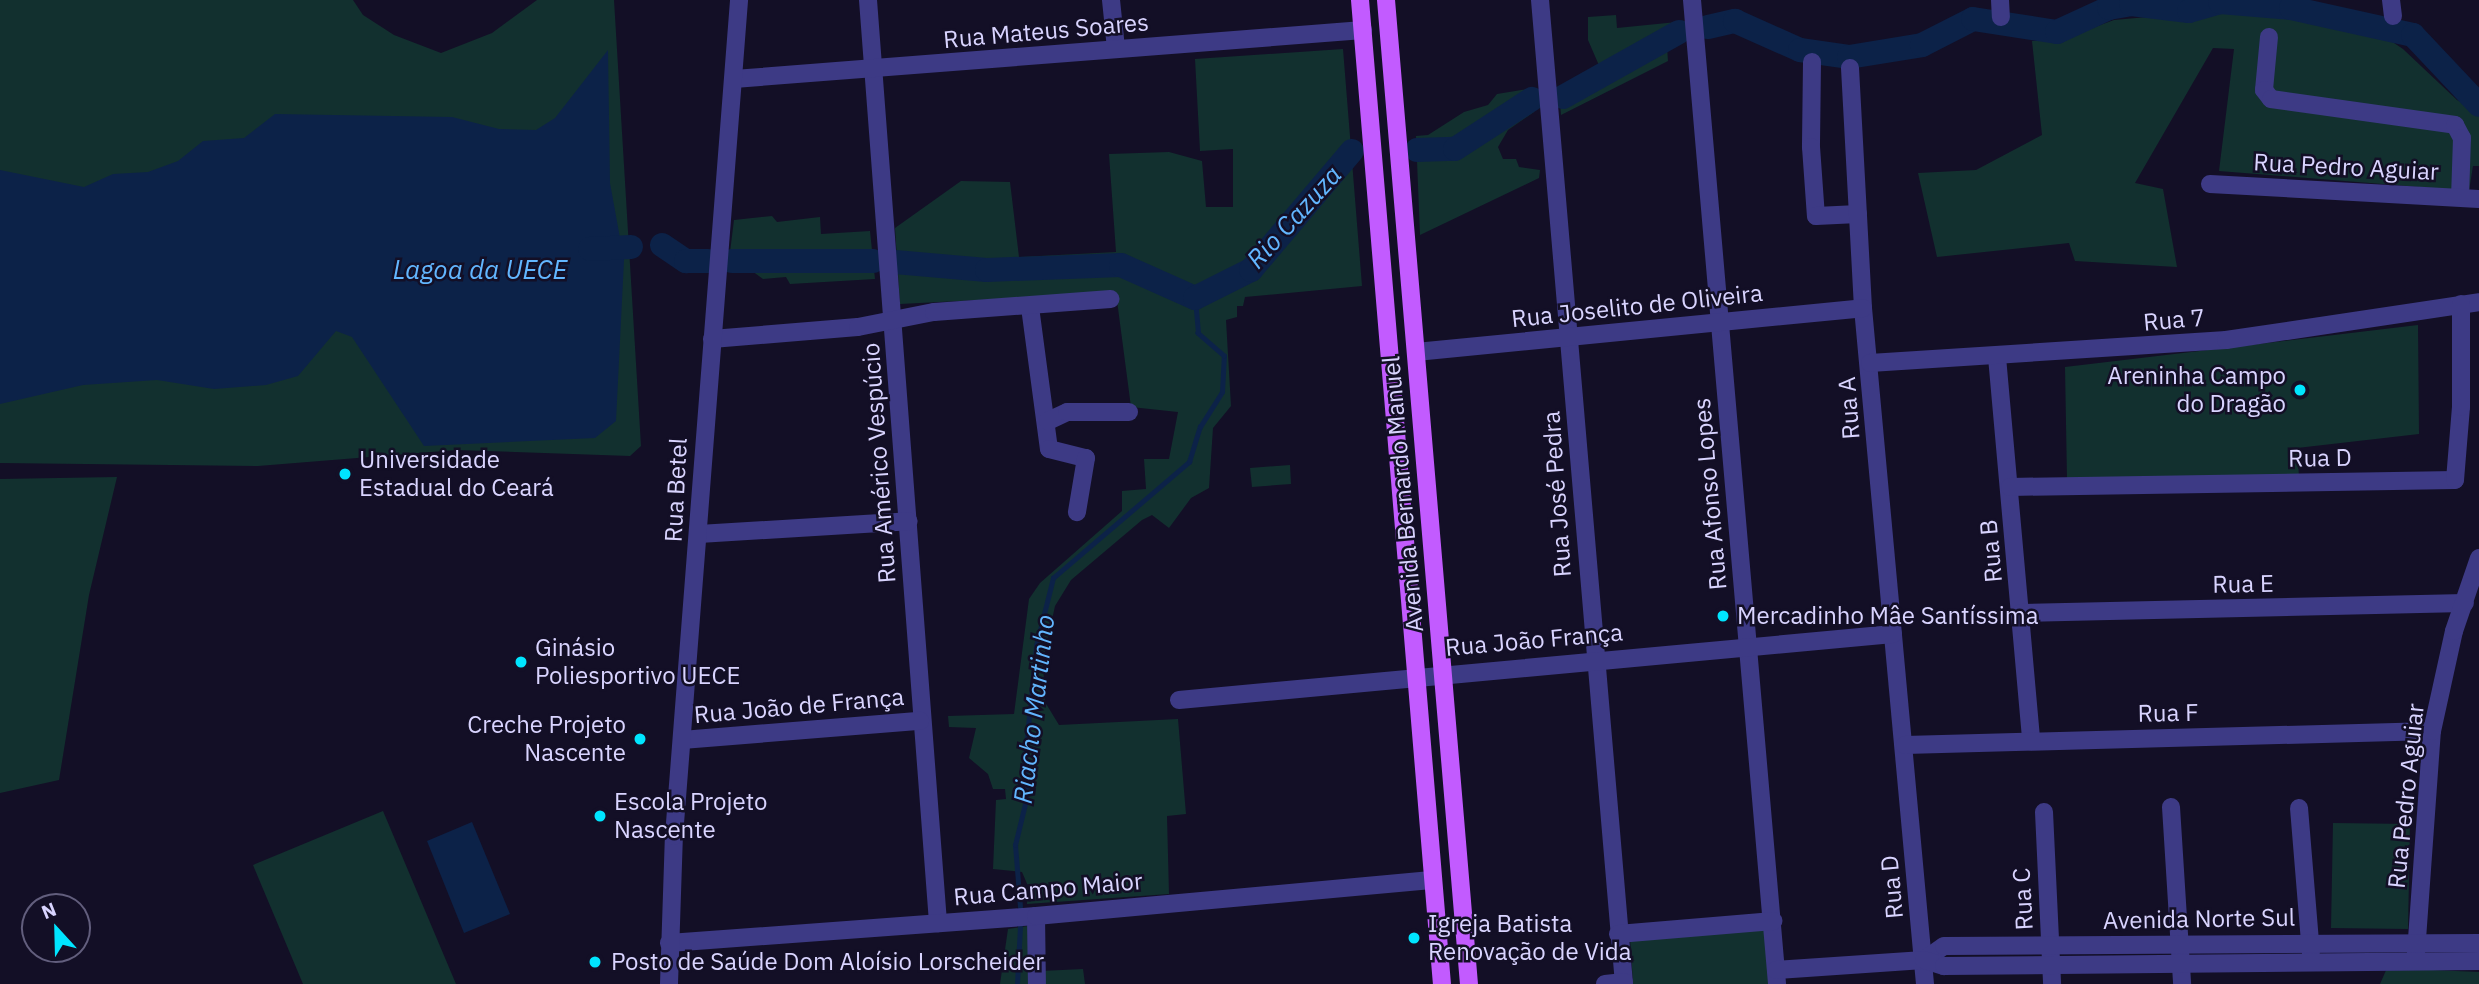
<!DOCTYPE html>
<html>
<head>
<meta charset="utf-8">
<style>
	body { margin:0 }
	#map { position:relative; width:2479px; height:984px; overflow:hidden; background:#130f26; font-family:"IBM Plex Sans",sans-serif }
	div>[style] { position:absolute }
	.green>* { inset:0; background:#12302f }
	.water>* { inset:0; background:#0c2248 }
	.stream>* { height:4.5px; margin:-2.25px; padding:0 2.25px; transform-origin:2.25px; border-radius:2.25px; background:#0c2248 }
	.river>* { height:24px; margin:-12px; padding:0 12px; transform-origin:12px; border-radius:12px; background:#0c2248 }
	.minor>* { height:18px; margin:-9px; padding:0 9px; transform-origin:9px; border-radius:9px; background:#3d3a85 }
	.major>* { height:18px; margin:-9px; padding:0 9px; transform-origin:9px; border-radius:9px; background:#c25bff }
	.dots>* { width:19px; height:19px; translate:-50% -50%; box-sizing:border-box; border:4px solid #130f26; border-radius:50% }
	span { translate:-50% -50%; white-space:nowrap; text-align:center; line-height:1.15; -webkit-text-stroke:5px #130f26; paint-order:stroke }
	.street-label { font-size:24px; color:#d9d4ff }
	.poi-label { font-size:24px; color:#d9d4ff }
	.right { translate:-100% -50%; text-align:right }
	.left { translate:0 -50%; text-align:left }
	.water-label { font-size:26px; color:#62b6ff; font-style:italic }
	.north { position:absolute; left:21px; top:893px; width:70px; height:70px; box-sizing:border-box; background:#130f26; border:2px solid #625e7d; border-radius:50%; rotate:338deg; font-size:19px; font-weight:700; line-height:28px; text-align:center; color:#d9d4ff }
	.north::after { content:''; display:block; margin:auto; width:24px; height:32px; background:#00e5ff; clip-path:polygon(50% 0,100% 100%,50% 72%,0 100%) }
</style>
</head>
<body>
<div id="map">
	<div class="green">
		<i style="clip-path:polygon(0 0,353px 0,363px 15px,394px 35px,441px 53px,492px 33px,537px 0,614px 0,641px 446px,630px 456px,456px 450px,258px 466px,0 463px)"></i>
		<i style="clip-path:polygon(2203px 12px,2308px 19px,2382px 35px,2403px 49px,2457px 100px,2479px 111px,2479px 166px,2473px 166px,2469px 191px,2219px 171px,2234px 49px,2213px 48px,2135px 183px,2163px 189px,2177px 267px,2075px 261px,2069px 243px,1937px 257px,1918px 173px,1976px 170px,2042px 135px,2032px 41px,2057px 41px,2114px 20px)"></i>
		<i style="clip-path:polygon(1616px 15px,1617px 28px,1677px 22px,1679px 43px,1667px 47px,1668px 61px,1561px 115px,1559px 92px,1601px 70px,1588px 40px,1588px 17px)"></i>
		<i style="clip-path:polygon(1343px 49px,1362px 286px,1245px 297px,1243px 306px,1237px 306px,1237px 317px,1226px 320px,1231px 406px,1213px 428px,1209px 488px,1191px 498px,1169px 528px,1152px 515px,1142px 520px,1071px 580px,1055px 606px,1043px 661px,1045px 702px,1059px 725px,1178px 719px,1186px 814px,1167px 816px,1169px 894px,1027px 904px,1028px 886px,1022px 872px,993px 869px,996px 800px,1006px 799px,1005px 789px,993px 789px,988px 774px,969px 758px,976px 728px,949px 727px,948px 716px,1014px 714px,1029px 599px,1040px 583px,1122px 511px,1122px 491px,1146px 489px,1144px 459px,1169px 459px,1178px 412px,1131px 407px,1116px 293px,900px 304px,895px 228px,961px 181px,1010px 182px,1019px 257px,1116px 252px,1109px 154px,1169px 152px,1202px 161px,1206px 207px,1233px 207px,1233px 149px,1200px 151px,1195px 59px)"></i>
		<i style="clip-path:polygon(1533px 88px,1534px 112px,1508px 130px,1498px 147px,1503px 159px,1516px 159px,1519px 167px,1540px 170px,1539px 178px,1420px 235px,1416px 136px,1428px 135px,1464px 112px,1488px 105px,1497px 94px)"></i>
		<i style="clip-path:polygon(772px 216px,777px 222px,820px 217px,821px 234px,870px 231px,875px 279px,790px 284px,786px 277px,763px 279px,752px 271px,728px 268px,734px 220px)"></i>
		<i style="clip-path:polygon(2418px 325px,2419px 434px,2297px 448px,2299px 476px,2067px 479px,2065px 367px)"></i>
		<i style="clip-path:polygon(1290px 465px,1291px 484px,1252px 487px,1250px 468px)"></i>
		<i style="clip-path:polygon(117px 477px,89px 595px,59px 780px,0 793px,0 479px)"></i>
		<i style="clip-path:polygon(383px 811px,456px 984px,303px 984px,253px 865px)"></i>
		<i style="clip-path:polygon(2333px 823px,2410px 824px,2408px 929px,2331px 928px)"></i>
		<i style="clip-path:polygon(1028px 926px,1031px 984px,1000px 984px,1008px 929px)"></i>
		<i style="clip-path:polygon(1765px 926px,1769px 984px,1633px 984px,1630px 937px)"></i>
		<i style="clip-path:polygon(2387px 968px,2479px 972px,2479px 984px,2380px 984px)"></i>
		<i style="clip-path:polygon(1083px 969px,1085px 984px,1041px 984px,1041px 971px)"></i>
	</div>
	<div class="water">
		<i style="clip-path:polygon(608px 50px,610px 183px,624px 260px,616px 421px,595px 438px,424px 446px,352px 337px,336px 331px,298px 376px,266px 385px,214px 389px,157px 380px,83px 385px,0 404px,0 170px,84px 187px,113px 174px,148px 172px,178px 161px,203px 141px,244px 138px,275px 114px,452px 117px,499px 129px,536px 130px,555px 118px)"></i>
		<i style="clip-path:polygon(472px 822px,510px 914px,464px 933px,427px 841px)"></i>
	</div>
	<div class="stream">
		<i style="left:1020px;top:907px;width:62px;rotate:-94.6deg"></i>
		<i style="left:1015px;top:845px;width:46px;rotate:-76.3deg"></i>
		<i style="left:1026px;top:800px;width:43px;rotate:-91.3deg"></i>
		<i style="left:1025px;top:757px;width:112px;rotate:-84.3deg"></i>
		<i style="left:1036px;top:646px;width:70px;rotate:-76deg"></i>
		<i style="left:1053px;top:578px;width:179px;rotate:-40.5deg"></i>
		<i style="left:1189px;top:462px;width:37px;rotate:-73deg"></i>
		<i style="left:1200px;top:427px;width:41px;rotate:-57.8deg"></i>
		<i style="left:1222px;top:392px;width:36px;rotate:-87deg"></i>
		<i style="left:1224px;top:356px;width:35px;rotate:-139deg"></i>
		<i style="left:1198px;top:333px;width:35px;rotate:-95deg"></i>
		<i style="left:1017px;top:984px;width:57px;rotate:-87deg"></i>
	</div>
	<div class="river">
		<i style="left:1708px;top:27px;width:28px;rotate:-13deg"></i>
		<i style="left:1735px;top:21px;width:71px;rotate:24deg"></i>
		<i style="left:1800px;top:50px;width:49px;rotate:8.1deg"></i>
		<i style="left:1849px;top:57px;width:74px;rotate:-9.3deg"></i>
		<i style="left:1922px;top:45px;width:57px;rotate:-27deg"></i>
		<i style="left:1973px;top:19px;width:85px;rotate:8.8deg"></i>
		<i style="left:2057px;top:32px;width:57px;rotate:-24.8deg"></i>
		<i style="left:2109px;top:8px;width:22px;rotate:-10deg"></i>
		<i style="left:2131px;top:4px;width:58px;rotate:6.9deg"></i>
		<i style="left:2189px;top:11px;width:32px;rotate:-16deg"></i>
		<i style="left:2220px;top:2px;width:71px;rotate:4.8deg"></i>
		<i style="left:2291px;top:8px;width:125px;rotate:12.5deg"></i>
		<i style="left:2413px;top:35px;width:96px;rotate:46.7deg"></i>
		<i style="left:1563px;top:97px;width:133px;rotate:-29.3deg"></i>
		<i style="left:1417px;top:150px;width:38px;rotate:-2deg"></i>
		<i style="left:1455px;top:149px;width:92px;rotate:-33deg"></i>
		<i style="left:662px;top:245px;width:29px;rotate:34deg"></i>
		<i style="left:686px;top:261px;width:22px"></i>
		<i style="left:590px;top:249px;width:41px;rotate:-2.8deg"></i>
		<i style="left:732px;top:261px;width:141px"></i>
		<i style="left:895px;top:262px;width:92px;rotate:5deg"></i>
		<i style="left:987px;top:270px;width:134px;rotate:-2.1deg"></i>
		<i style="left:1121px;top:265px;width:81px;rotate:24deg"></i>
		<i style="left:1195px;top:298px;width:63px;rotate:-26.6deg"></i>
		<i style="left:1251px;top:270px;width:156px;rotate:-49.7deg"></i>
	</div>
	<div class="minor">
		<i style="left:868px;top:0;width:926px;rotate:85.66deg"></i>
		<i style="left:1111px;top:0;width:48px;rotate:84.1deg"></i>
		<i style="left:1540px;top:0;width:988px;rotate:85.12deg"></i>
		<i style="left:1692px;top:0;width:988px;rotate:85.06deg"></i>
		<i style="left:2000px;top:0;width:17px;rotate:87deg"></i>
		<i style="left:2391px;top:0;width:16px;rotate:83deg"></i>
		<i style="left:2269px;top:37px;width:53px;rotate:95.4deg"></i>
		<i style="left:2264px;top:90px;width:11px;rotate:52deg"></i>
		<i style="left:2271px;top:99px;width:186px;rotate:8deg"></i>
		<i style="left:2455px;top:125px;width:15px;rotate:62deg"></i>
		<i style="left:2462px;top:138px;width:59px;rotate:91.9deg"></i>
		<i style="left:1812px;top:62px;width:85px;rotate:90.7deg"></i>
		<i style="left:1811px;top:147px;width:69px;rotate:85.9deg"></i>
		<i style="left:1816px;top:216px;width:42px;rotate:-2.7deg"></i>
		<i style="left:1850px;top:68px;width:240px;rotate:86.9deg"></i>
		<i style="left:1863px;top:308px;width:679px;rotate:84.76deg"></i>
		<i style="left:734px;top:79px;width:631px;rotate:-4.45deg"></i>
		<i style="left:2210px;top:184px;width:269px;rotate:3.2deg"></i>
		<i style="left:1030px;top:307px;width:143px;rotate:82.4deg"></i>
		<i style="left:1049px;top:449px;width:38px;rotate:14deg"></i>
		<i style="left:1086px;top:458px;width:55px;rotate:99.5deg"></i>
		<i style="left:712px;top:339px;width:146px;rotate:-4.7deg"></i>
		<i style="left:858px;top:327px;width:77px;rotate:-11.2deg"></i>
		<i style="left:934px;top:312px;width:177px;rotate:-4.2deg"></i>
		<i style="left:1416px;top:352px;width:449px;rotate:-5.6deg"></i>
		<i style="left:1997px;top:357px;width:386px;rotate:84.9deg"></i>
		<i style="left:1870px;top:363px;width:357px;rotate:-3.7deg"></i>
		<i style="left:2226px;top:340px;width:256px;rotate:-8.5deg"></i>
		<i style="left:1048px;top:421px;width:21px;rotate:-25deg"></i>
		<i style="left:1067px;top:412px;width:62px"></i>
		<i style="left:2010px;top:487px;width:445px;rotate:-0.9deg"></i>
		<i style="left:2455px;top:480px;width:73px;rotate:-85.3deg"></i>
		<i style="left:2461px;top:407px;width:103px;rotate:-90deg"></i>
		<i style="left:699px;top:534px;width:210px;rotate:-3.5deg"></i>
		<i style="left:2021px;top:613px;width:444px;rotate:-1.3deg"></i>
		<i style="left:1179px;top:700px;width:717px;rotate:-5.28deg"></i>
		<i style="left:682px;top:740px;width:239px;rotate:-4.6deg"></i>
		<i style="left:1905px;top:745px;width:527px;rotate:-1.52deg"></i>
		<i style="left:2171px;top:807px;width:177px;rotate:86.4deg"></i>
		<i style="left:2299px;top:808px;width:145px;rotate:85.3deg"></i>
		<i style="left:2044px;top:812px;width:172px;rotate:87.3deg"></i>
		<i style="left:1036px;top:916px;width:68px;rotate:89.2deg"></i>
		<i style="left:1618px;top:934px;width:156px;rotate:-4.8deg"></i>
		<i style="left:669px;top:943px;width:368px;rotate:-4.2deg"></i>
		<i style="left:1036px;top:916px;width:397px;rotate:-5.2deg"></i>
		<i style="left:2416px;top:953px;width:223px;rotate:-85.9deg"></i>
		<i style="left:2432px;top:731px;width:102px;rotate:-77.6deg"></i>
		<i style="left:2454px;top:631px;width:77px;rotate:-71.1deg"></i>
		<i style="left:1924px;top:960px;width:24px;rotate:-35deg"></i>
		<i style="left:1944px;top:946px;width:535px;rotate:-0.32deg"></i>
		<i style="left:1776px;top:970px;width:148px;rotate:-3.9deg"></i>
		<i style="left:1924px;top:960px;width:21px;rotate:17deg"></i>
		<i style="left:1944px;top:966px;width:535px;rotate:-0.54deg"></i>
		<i style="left:669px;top:984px;width:148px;rotate:-88.1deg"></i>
		<i style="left:674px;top:836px;width:839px;rotate:-85.55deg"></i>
		<i style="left:1605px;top:984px;width:19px;rotate:-6deg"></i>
	</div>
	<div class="major">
		<i style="left:1360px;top:0;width:987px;rotate:85.24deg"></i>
		<i style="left:1386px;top:0;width:987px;rotate:85.18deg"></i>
	</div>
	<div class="dots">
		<i style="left:2300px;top:390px;background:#00e5ff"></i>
		<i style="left:345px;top:474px;background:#00e5ff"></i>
		<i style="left:1723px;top:616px;background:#00e5ff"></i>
		<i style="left:521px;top:662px;background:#00e5ff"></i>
		<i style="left:640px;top:739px;background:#00e5ff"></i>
		<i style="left:600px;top:816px;background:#00e5ff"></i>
		<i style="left:1414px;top:938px;background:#00e5ff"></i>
		<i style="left:595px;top:962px;background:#00e5ff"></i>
	</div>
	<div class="street-label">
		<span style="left:1046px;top:31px;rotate:-5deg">Rua Mateus Soares</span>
		<span style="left:2346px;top:167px;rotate:3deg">Rua Pedro Aguiar</span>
		<span style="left:1637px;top:306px;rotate:-6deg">Rua Joselito de Oliveira</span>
		<span style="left:2174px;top:320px;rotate:-5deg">Rua 7</span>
		<span style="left:1849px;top:408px;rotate:-94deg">Rua A</span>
		<span style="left:2320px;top:458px;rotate:-1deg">Rua D</span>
		<span style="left:879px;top:463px;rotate:-94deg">Rua Américo Vespúcio</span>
		<span style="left:676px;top:490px;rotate:-87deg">Rua Betel</span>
		<span style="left:1403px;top:494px;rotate:-95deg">Avenida Bernardo Manuel</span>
		<span style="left:1557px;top:494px;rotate:-94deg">Rua José Pedra</span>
		<span style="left:1710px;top:494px;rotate:-95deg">Rua Afonso Lopes</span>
		<span style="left:1991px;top:551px;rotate:-95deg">Rua B</span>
		<span style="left:2243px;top:584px;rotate:-1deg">Rua E</span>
		<span style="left:1534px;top:640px;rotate:-5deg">Rua João França</span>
		<span style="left:799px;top:706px;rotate:-5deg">Rua João de França</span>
		<span style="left:2168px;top:713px;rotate:-1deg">Rua F</span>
		<span style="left:2406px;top:796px;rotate:-84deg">Rua Pedro Aguiar</span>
		<span style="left:1892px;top:887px;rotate:-95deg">Rua D</span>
		<span style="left:1048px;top:889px;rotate:-5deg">Rua Campo Maior</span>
		<span style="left:2023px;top:899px;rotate:-93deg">Rua C</span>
		<span style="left:2199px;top:919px;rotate:-1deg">Avenida Norte Sul</span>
	</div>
	<div class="poi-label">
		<span class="right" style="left:2286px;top:390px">Areninha Campo<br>do Dragão</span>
		<span class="left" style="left:359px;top:474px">Universidade<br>Estadual do Ceará</span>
		<span class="left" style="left:1737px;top:616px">Mercadinho Mâe Santíssima</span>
		<span class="left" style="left:535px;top:662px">Ginásio<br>Poliesportivo UECE</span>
		<span class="right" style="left:626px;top:739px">Creche Projeto<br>Nascente</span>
		<span class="left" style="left:614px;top:816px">Escola Projeto<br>Nascente</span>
		<span class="left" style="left:1428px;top:938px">Igreja Batista<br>Renovação de Vida</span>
		<span class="left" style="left:611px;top:962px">Posto de Saúde Dom Aloísio Lorscheider</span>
	</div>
	<div class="water-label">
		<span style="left:1294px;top:217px;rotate:-48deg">Rio Cazuza</span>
		<span style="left:480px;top:270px">Lagoa da UECE</span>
		<span style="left:1034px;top:709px;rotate:-83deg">Riacho Martinho</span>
	</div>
	<div class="north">N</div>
</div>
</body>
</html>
